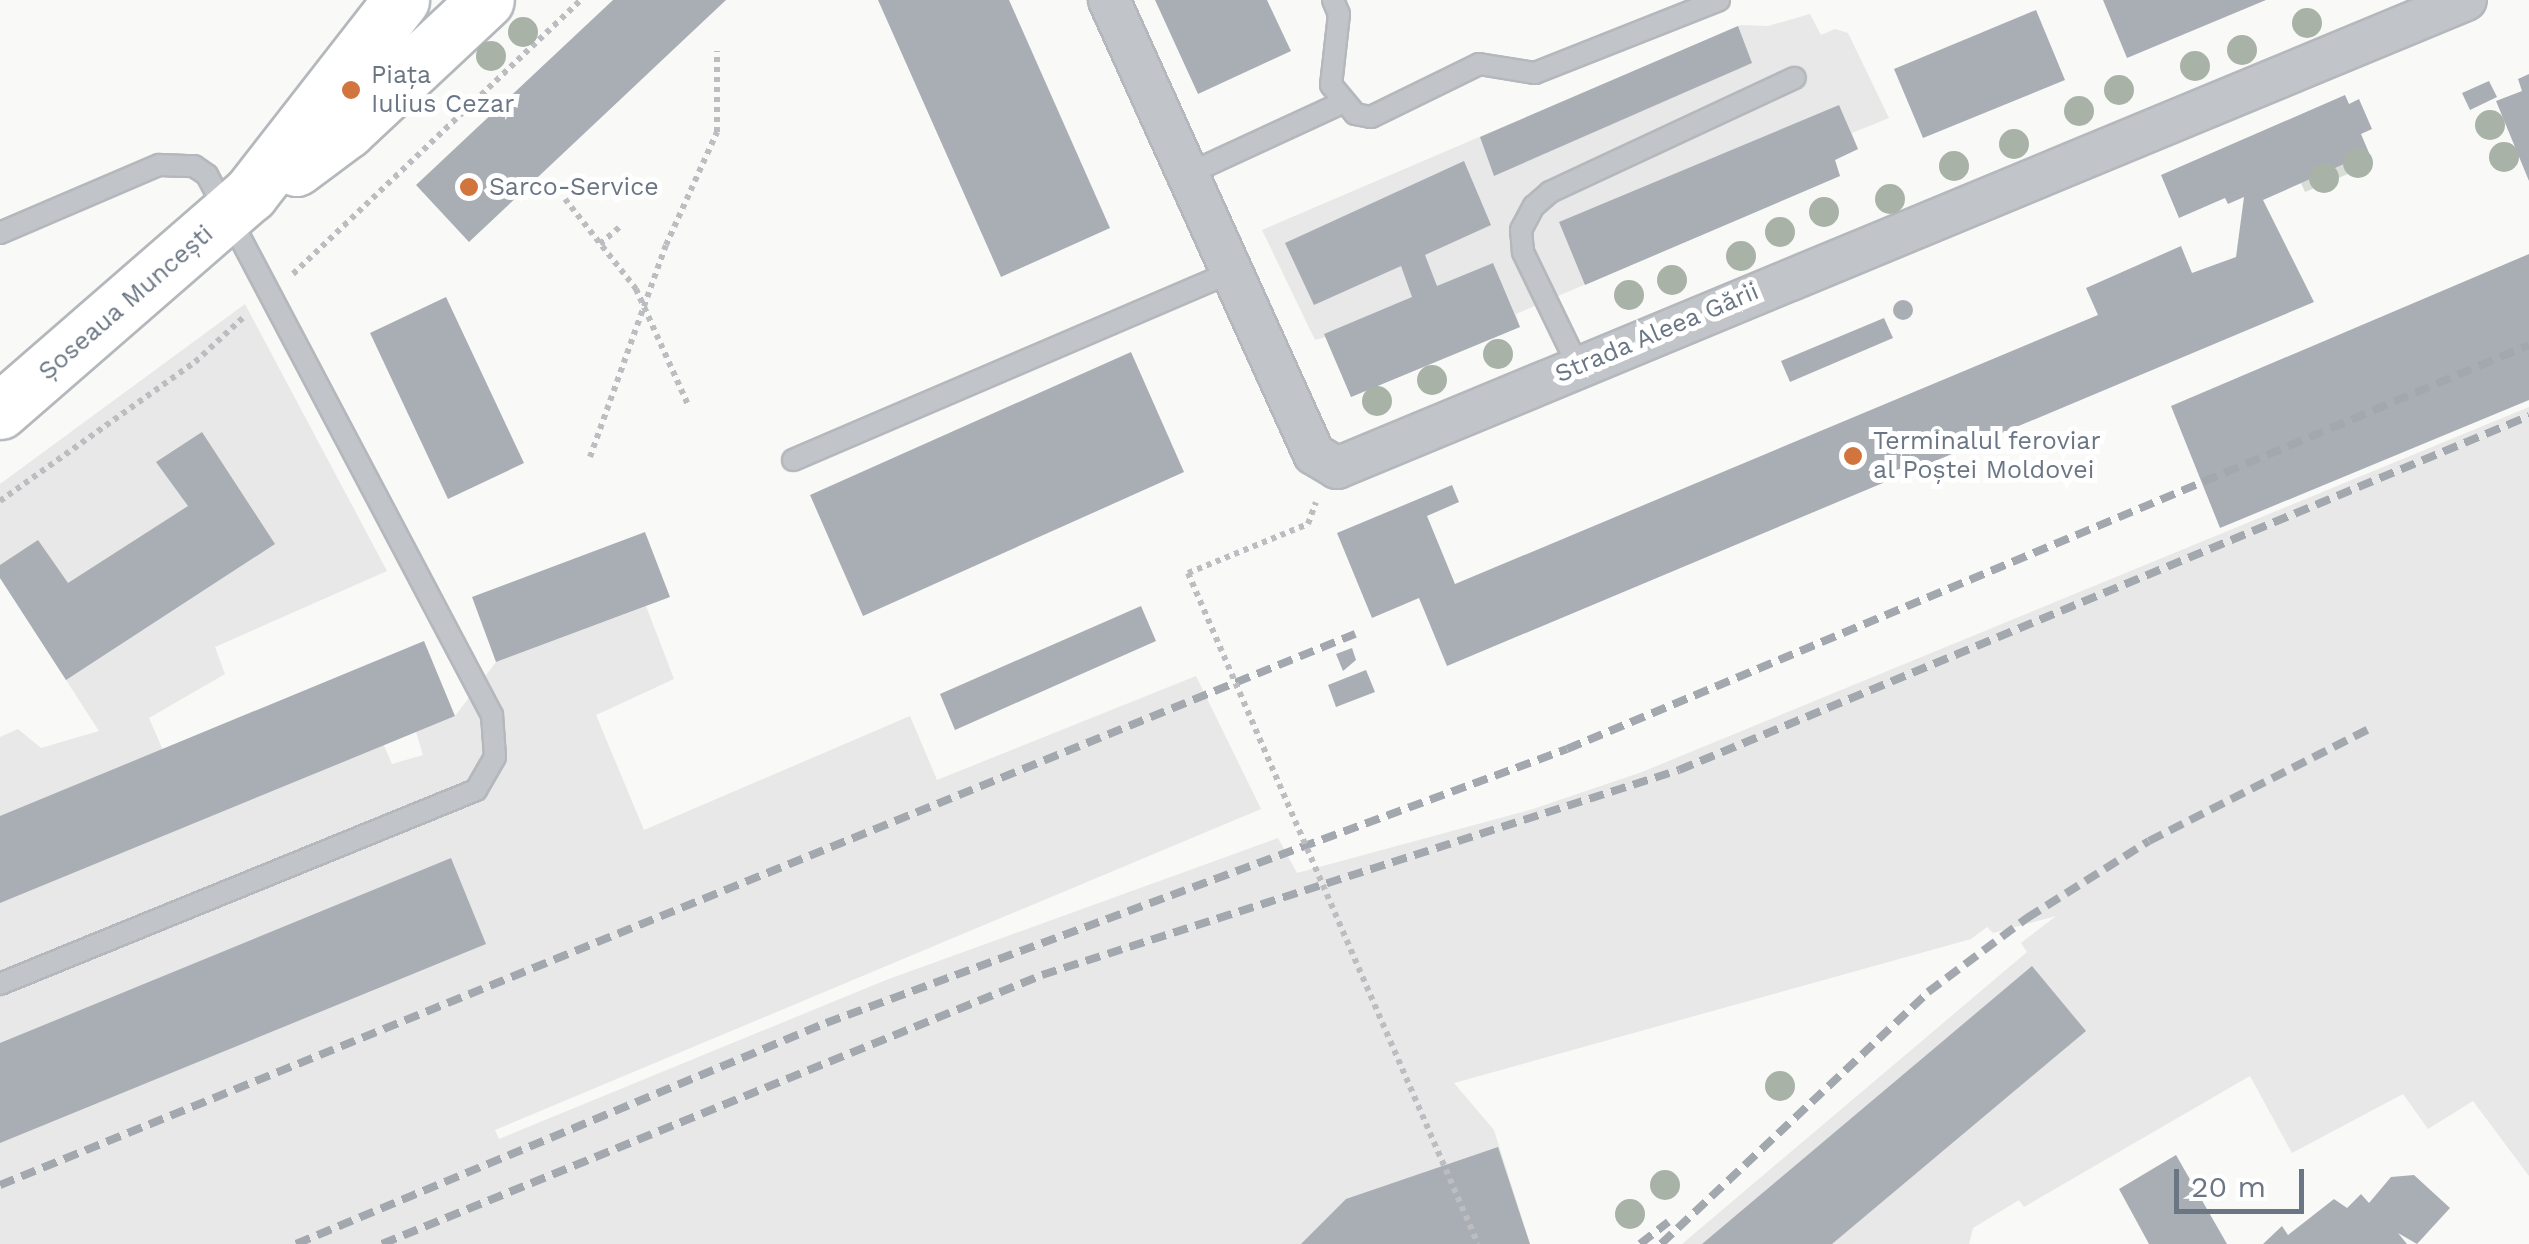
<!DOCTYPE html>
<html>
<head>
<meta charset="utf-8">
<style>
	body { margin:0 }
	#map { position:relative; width:2529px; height:1244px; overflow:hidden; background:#f9f9f7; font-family:"Work Sans",sans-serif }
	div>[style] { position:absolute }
	.built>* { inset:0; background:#e7e8e7 }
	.green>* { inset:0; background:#d8ddd7 }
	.building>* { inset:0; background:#a9aeb5 }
	.round { border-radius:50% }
	.path>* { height:6px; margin-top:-3px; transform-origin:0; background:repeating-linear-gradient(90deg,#bbbdc0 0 5px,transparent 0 10px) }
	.roads { filter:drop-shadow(2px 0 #b4b8bc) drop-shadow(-2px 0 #b4b8bc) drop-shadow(0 2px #b4b8bc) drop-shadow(0 -2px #b4b8bc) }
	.lane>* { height:20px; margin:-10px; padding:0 10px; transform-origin:10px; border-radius:10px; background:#c1c4c8 }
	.street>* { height:40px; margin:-20px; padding:0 20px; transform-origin:20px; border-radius:20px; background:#c1c4c8 }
	.primary>* { height:55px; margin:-27.5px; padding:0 27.5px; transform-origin:27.5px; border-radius:27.5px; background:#fff }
	.rail>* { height:8px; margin-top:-4px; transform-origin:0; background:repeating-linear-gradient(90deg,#a3a7ae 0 15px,transparent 0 23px) }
	.path-bridge>* { height:6px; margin-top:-3px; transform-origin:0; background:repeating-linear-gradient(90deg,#bbbdc0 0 5px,transparent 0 10px) }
	.trees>* { width:30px; height:30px; margin:-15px; border-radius:50%; background:#a8b2a7 }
	.dots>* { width:28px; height:28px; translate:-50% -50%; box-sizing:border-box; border:5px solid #fff; border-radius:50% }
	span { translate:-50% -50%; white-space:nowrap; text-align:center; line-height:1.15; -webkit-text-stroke:10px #fff; paint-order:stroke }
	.poi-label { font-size:25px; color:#6b7685 }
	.left { translate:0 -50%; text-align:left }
	.street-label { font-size:25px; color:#6b7685 }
	.scale { position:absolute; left:2174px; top:1169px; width:130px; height:45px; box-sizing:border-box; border:5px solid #6b7685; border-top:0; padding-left:12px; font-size:30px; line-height:35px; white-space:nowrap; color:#6b7685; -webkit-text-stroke:8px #fff; paint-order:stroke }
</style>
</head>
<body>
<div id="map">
	<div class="built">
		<i style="clip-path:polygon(1810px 14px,1821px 35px,1835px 29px,1848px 33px,1889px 118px,1852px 133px,1858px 149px,1835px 160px,1840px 176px,1516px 314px,1520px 327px,1351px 397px,1326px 337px,1315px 340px,1262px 230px,1741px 25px,1768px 26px)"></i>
		<i style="clip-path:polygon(245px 304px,387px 571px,215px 647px,225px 674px,149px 718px,189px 810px,382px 741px,392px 764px,423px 755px,416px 732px,455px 716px,496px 662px,646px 606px,674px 679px,596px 715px,644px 830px,910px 716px,937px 780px,1196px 676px,1261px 809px,495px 1130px,499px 1139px,886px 980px,1278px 838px,1297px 873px,1533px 809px,1642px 772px,2529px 407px,2529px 1176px,2473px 1101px,2428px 1129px,2403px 1094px,2292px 1153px,2250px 1076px,2024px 1207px,2019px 1200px,1973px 1228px,1969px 1244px,1682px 1244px,2027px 952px,2021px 943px,2056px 916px,1993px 933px,1987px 927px,1971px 939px,1454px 1083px,1494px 1130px,1530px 1244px,0 1244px,0 737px,18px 729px,41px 748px,99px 731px,0 578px,0 484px)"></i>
	</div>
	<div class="green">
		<i style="clip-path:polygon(2362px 156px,2367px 166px,2305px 192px,2301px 183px)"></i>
	</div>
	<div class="building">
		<i style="clip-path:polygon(613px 0,726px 0,469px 242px,416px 185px)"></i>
		<i style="clip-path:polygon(878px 0,1009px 0,1110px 228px,1001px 277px)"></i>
		<i style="clip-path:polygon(1155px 0,1267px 0,1291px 51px,1198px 94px)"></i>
		<i style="clip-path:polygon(2103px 0,2266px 0,2127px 58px)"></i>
		<i style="clip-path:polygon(2036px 10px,2065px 80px,1923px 138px,1894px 69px)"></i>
		<i style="clip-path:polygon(1738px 26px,1752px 63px,1494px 176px,1480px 137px)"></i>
		<i style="clip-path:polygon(2529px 74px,2529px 181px,2496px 101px,2522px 91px,2518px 79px)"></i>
		<i style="clip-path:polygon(2489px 81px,2497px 97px,2470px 110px,2462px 93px)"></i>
		<i style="clip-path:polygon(2345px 95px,2349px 104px,2359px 99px,2372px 129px,2361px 134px,2369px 153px,2263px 200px,2314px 302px,1447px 666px,1419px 598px,1372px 618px,1337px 533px,1452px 485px,1459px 502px,1427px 516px,1455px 584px,2098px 315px,2086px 288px,2181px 246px,2192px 273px,2236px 257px,2244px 197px,2228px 204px,2225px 198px,2179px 218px,2161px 175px)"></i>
		<i style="clip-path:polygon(1839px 105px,1858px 149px,1835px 160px,1840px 176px,1585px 285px,1559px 222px)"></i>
		<i style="clip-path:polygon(1464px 161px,1491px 225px,1425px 255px,1437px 286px,1493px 263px,1520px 327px,1351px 397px,1324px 334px,1412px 297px,1401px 266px,1314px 305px,1285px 243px)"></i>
		<i style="clip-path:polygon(2529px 254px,2529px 400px,2220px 528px,2171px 406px)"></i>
		<i style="clip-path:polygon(446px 297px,524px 463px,448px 499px,370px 333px)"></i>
		<i class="round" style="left:1893px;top:300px;width:20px;height:20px"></i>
		<i style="clip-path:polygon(1884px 318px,1893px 338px,1790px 382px,1781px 361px)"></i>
		<i style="clip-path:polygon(1131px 352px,1184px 472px,863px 616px,810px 495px)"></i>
		<i style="clip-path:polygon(202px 432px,275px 544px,66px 680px,0 578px,0 565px,38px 540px,68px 583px,188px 506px,156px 462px)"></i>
		<i style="clip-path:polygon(645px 532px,670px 597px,496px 662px,472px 597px)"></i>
		<i style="clip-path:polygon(1141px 606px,1156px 641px,955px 730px,940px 694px)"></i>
		<i style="clip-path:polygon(424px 641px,455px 716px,0 903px,0 816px)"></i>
		<i style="clip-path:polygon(1352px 648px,1356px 660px,1343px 671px,1336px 654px)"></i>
		<i style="clip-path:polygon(1366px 670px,1375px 692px,1336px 707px,1328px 685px)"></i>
		<i style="clip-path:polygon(451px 858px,486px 944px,0 1143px,0 1043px)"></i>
		<i style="clip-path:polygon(2032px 966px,2086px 1031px,1832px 1244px,1702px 1244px)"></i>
		<i style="clip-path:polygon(1498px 1147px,1530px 1244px,1301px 1244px,1346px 1199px)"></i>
		<i style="clip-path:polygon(2176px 1155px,2227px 1244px,2149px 1244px,2119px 1189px)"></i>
		<i style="clip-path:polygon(2414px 1175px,2450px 1208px,2417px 1244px,2398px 1233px,2407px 1244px,2263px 1244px,2282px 1226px,2288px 1235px,2334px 1199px,2347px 1208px,2361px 1194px,2369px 1203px,2391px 1177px)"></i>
	</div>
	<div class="path">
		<i style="left:565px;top:199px;width:115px;rotate:51.7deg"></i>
		<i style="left:636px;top:289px;width:129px;rotate:65.8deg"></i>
		<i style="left:600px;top:244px;width:29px;rotate:-41deg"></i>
		<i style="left:293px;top:274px;width:398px;rotate:-43.6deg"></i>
		<i style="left:590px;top:457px;width:225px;rotate:-70.3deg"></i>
		<i style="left:666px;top:245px;width:124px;rotate:-65.7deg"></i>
		<i style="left:717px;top:132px;width:81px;rotate:-90deg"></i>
		<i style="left:0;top:501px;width:239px;rotate:-35.5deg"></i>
		<i style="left:195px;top:362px;width:69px;rotate:-42.7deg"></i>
		<i style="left:1188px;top:573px;width:130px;rotate:-22.2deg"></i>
		<i style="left:1308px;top:524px;width:23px;rotate:-70deg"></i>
	</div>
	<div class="roads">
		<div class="lane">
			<i style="left:1333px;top:0;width:15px;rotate:67deg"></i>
			<i style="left:1339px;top:14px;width:71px;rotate:96.4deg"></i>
			<i style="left:1331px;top:85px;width:38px;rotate:50deg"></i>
			<i style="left:1355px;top:114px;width:16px;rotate:11deg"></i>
			<i style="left:1371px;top:117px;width:120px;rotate:-26.1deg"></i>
			<i style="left:1479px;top:64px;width:57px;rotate:9.1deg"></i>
			<i style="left:1535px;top:73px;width:198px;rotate:-21.6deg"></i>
			<i style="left:1186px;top:175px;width:172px;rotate:-24.8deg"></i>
			<i style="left:0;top:233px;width:173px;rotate:-23.2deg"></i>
			<i style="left:159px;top:165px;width:35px;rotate:2deg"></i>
			<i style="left:194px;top:166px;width:16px;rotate:35deg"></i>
			<i style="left:207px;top:175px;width:611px;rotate:62.18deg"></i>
			<i style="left:492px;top:715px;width:42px;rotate:85.9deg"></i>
			<i style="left:495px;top:757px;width:38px;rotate:120deg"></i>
			<i style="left:476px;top:790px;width:514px;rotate:157.83deg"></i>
			<i style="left:1578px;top:366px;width:127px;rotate:-115.8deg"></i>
			<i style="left:1523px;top:252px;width:22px;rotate:-95deg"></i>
			<i style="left:1521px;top:230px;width:27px;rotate:-62deg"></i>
			<i style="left:1534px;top:206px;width:21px;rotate:-41deg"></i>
			<i style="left:1550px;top:192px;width:270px;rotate:-25deg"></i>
			<i style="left:793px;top:460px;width:477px;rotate:-23.2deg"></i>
		</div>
		<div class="street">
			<i style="left:1109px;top:0;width:498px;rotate:65.7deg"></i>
			<i style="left:1314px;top:454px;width:27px;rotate:31deg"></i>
			<i style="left:1337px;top:468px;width:1222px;rotate:-22.52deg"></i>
		</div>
		<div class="primary">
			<i style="left:296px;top:168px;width:64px;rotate:-36.7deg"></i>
			<i style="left:347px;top:130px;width:190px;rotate:-43.1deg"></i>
			<i style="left:0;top:411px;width:331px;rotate:-41deg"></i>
			<i style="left:250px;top:194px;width:246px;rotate:-52.1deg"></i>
		</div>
	</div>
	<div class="rail">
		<i style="left:0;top:1185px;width:1463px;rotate:-22.13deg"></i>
		<i style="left:296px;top:1244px;width:574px;rotate:-22.64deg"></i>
		<i style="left:826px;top:1023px;width:790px;rotate:-20.29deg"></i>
		<i style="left:1567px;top:749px;width:1043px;rotate:-22.78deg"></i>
		<i style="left:382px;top:1244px;width:713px;rotate:-22.17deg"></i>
		<i style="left:1042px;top:975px;width:669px;rotate:-17.84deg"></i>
		<i style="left:1679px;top:770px;width:921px;rotate:-22.61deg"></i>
		<i style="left:1640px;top:1244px;width:36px;rotate:-38deg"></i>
		<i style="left:1661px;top:1244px;width:367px;rotate:-43.3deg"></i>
		<i style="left:1928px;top:992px;width:124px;rotate:-36.8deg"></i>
		<i style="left:2027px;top:918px;width:144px;rotate:-32.3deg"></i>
		<i style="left:2149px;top:841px;width:247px;rotate:-27deg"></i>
	</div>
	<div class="path-bridge">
		<i style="left:1188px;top:573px;width:731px;rotate:66.63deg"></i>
	</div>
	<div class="trees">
		<i style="left:2307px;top:23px"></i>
		<i style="left:523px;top:32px"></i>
		<i style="left:2242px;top:50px"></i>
		<i style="left:491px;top:56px"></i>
		<i style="left:2195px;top:66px"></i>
		<i style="left:2119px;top:90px"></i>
		<i style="left:2079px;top:111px"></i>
		<i style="left:2490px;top:125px"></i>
		<i style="left:2014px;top:144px"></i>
		<i style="left:2504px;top:157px"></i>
		<i style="left:2358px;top:163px"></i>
		<i style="left:1954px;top:166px"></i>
		<i style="left:2324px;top:178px"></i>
		<i style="left:1890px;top:199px"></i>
		<i style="left:1824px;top:212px"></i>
		<i style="left:1780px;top:232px"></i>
		<i style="left:1741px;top:256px"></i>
		<i style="left:1672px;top:280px"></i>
		<i style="left:1629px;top:295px"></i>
		<i style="left:1498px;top:354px"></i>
		<i style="left:1432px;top:380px"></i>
		<i style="left:1377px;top:401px"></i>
		<i style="left:1780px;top:1086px"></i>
		<i style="left:1665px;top:1185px"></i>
		<i style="left:1630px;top:1214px"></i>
	</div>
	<div class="dots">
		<i style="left:351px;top:90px;background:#d2743e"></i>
		<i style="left:469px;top:187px;background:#d2743e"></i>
		<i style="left:1853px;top:456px;background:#d2743e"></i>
	</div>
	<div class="poi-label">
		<span class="left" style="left:371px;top:90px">Piața<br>Iulius Cezar</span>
		<span class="left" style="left:489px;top:187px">Sarco-Service</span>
		<span class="left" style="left:1873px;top:456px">Terminalul feroviar<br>al Poștei Moldovei</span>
	</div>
	<div class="street-label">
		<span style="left:126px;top:303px;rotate:-41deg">Șoseaua Muncești</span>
		<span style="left:1657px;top:333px;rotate:-23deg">Strada Aleea Gării</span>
	</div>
	<div class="scale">20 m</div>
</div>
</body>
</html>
